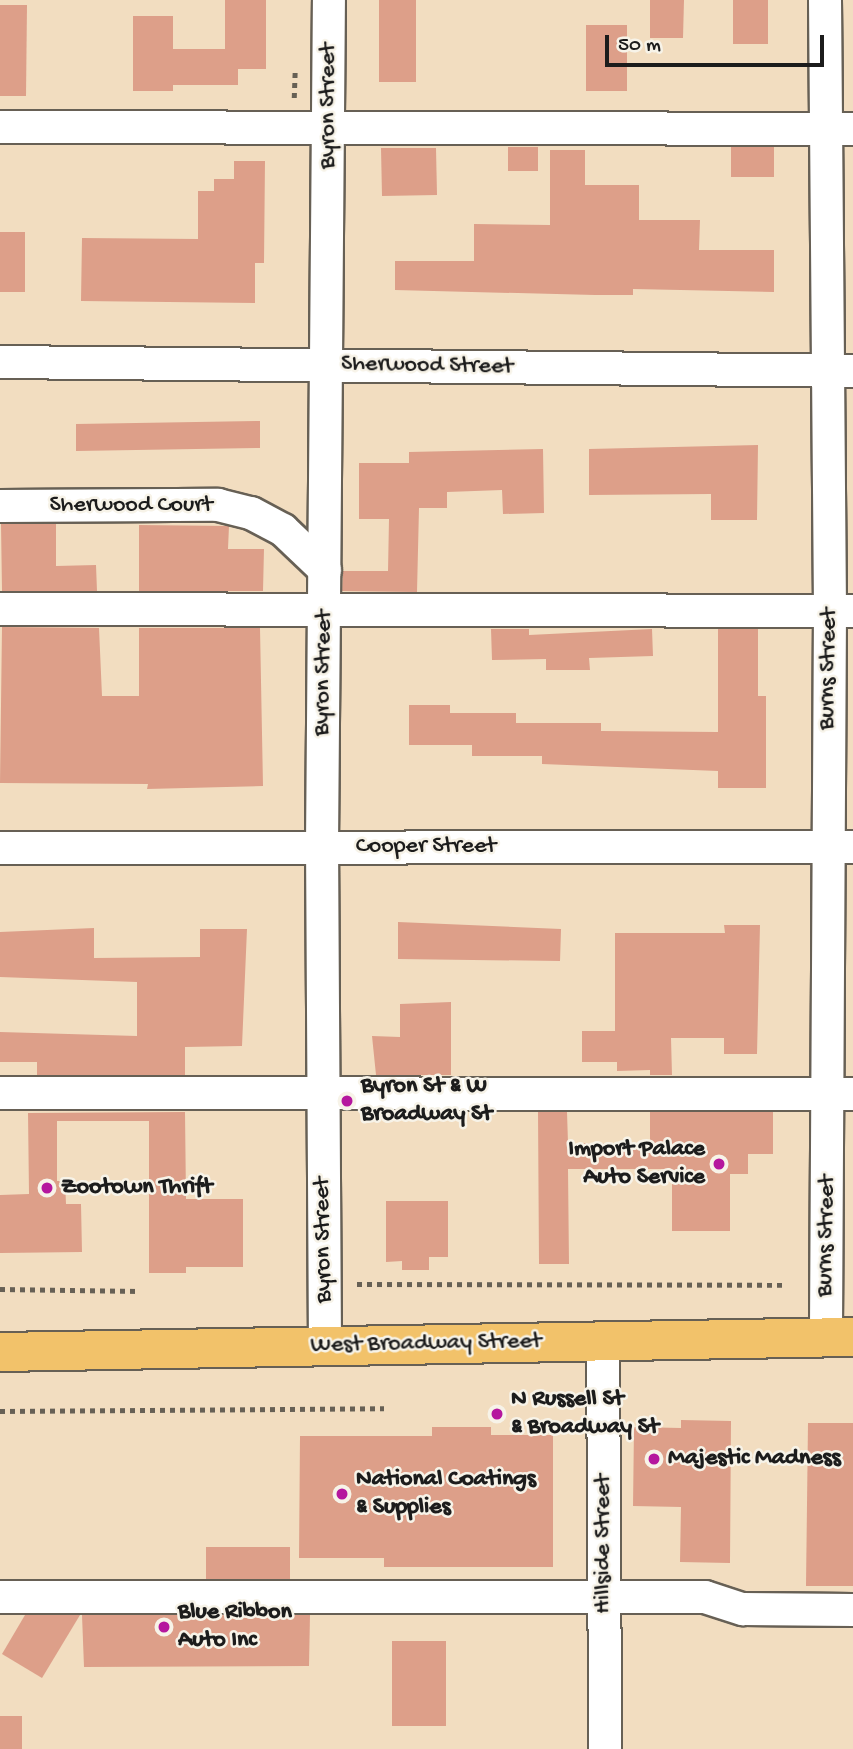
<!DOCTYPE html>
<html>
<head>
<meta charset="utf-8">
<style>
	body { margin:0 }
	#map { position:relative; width:853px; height:1749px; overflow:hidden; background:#f2ddc0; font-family:"Gochi Hand",sans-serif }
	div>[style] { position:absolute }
	.building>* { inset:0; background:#dd9f89 }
	.path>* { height:4.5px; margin-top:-2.25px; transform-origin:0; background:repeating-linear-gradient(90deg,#676055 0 5px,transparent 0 10px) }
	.roads { filter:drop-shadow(2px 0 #676055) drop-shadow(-2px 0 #676055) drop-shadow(0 2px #676055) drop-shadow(0 -2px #676055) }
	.minor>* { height:32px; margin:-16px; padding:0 16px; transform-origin:16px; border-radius:16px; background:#fff }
	.major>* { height:38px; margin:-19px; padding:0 19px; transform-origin:19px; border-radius:19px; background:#f2c26a }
	.dots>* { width:19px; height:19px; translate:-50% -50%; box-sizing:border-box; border:4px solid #f7f3e8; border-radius:50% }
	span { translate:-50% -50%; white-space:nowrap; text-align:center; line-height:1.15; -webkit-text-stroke:5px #f7f3e8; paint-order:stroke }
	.street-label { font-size:24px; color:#1c1c1c }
	.poi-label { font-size:24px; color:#1c1c1c; font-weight:700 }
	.left { translate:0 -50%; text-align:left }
	.right { translate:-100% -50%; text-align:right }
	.scale { position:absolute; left:605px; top:35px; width:219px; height:32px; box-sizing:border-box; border:4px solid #1c1c1c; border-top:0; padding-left:9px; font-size:21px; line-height:24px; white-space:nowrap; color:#1c1c1c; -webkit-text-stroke:5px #f7f3e8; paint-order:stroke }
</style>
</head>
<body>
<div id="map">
	<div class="building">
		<i style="clip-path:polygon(225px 0,266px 0,266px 69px,238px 69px,238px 85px,173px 85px,173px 91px,133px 91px,133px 16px,173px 16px,173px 49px,225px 49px)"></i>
		<i style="clip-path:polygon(379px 0,416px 0,416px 82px,379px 82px)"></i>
		<i style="clip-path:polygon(650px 0,684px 0,683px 38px,650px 38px)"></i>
		<i style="clip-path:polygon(733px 0,768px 0,768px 44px,733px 44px)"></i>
		<i style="clip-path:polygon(0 5px,27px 5px,26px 96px,0 96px)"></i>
		<i style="clip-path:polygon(586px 25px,627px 25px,627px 91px,586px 91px)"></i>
		<i style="clip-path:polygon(508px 147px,538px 147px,538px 171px,508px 171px)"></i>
		<i style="clip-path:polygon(731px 147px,774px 147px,774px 177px,731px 177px)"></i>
		<i style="clip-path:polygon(381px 148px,436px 148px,437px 195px,382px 196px)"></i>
		<i style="clip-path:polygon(550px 150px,585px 150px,585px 185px,639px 185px,639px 220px,700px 220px,699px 250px,774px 250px,774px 292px,633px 289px,633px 295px,595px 295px,395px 290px,395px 261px,474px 261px,474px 224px,550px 225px)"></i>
		<i style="clip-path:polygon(234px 161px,265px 161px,264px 263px,255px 263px,255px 303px,81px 301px,82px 238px,198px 239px,198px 191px,214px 191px,214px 179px,234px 179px)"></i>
		<i style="clip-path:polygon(0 232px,25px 232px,25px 292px,0 292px)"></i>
		<i style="clip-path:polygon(260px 421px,260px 448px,76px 451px,76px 424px)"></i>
		<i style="clip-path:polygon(758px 445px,757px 520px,711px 520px,711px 494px,589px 495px,589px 449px)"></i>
		<i style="clip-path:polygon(543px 449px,544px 513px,503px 514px,502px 490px,447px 492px,447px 508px,419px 508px,417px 592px,342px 591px,343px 571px,388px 571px,389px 519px,359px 519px,359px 463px,409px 463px,409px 452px)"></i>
		<i style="clip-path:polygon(1px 524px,56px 524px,56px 566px,96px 565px,97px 591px,2px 591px)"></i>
		<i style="clip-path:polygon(139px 525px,229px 526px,228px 549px,264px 549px,263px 591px,139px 591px)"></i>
		<i style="clip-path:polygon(2px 627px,99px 628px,102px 696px,139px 696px,139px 628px,260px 628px,263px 786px,147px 789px,148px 784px,0 783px)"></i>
		<i style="clip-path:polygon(491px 629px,529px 629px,529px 635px,652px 629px,653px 656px,589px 658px,590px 670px,546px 670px,546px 659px,492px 660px)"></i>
		<i style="clip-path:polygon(718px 629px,758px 629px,758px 696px,766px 696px,766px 788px,718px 788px,718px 771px,542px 764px,542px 756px,472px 756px,472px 745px,409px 745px,409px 705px,450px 705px,450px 713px,516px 713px,516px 723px,601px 723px,601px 731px,718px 732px)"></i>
		<i style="clip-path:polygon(398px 922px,561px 929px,560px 961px,398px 959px)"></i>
		<i style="clip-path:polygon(724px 925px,760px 925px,757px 1054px,724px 1054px,724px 1038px,671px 1038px,672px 1075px,650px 1075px,650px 1070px,617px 1071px,617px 1062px,582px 1062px,582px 1031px,615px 1031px,615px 933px,725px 933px)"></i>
		<i style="clip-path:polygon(94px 928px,94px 958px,200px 957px,200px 929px,247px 929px,242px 1046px,185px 1047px,185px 1075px,37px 1075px,37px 1062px,0 1062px,0 1032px,137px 1036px,137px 982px,0 977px,0 932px)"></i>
		<i style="clip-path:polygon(451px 1002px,451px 1075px,376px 1075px,372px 1036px,400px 1037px,400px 1004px)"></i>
		<i style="clip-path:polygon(185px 1112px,186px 1199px,243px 1199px,243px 1267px,186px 1267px,186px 1273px,149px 1273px,149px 1121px,57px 1121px,57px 1181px,65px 1181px,66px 1204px,81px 1204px,82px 1252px,0 1253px,0 1195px,29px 1194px,28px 1113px)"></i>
		<i style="clip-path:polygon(376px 1112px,451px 1112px,451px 1119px,376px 1120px)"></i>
		<i style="clip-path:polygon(538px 1112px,567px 1112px,568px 1143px,650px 1143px,650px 1112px,773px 1112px,773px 1154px,748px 1154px,748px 1174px,730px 1174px,730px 1231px,672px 1231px,672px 1169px,568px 1169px,569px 1264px,539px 1264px)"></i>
		<i style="clip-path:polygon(386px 1201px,448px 1201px,448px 1257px,429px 1257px,429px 1270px,402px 1270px,402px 1261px,386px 1262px)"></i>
		<i style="clip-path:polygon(681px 1420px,731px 1421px,730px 1563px,680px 1562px,681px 1507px,633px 1506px,634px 1427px,681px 1428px)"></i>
		<i style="clip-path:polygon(808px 1423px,853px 1423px,853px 1586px,806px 1586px)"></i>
		<i style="clip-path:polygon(432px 1427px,491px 1427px,491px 1435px,553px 1435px,553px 1567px,384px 1567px,384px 1558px,299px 1558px,300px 1436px,432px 1436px)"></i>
		<i style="clip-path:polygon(206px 1547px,290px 1547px,290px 1579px,206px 1579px)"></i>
		<i style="clip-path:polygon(25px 1615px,80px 1615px,42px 1678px,2px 1654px)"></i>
		<i style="clip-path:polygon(82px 1615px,310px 1615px,309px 1666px,84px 1667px)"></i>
		<i style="clip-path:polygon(392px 1641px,446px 1641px,446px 1726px,392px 1726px)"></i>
		<i style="clip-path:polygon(0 1716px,22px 1716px,22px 1749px,0 1749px)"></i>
	</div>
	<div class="path">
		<i style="left:294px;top:98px;width:30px;rotate:-88deg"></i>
		<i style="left:357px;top:1284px;width:426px;rotate:0.1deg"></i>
		<i style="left:0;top:1289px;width:140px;rotate:0.8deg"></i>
		<i style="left:0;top:1411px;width:384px;rotate:-0.4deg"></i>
	</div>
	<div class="roads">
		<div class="minor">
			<i style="left:825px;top:0;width:611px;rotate:89.53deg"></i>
			<i style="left:830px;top:611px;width:727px;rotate:90.32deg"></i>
			<i style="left:0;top:127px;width:853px;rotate:0.13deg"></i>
			<i style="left:0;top:362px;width:853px;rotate:0.6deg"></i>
			<i style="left:0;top:506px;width:218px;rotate:-0.3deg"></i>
			<i style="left:218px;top:505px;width:34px;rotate:14deg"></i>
			<i style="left:251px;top:513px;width:36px;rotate:28deg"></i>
			<i style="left:283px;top:530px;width:58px;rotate:43.6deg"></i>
			<i style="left:0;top:609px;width:853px;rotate:0.13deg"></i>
			<i style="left:0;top:848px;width:853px;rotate:-0.07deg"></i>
			<i style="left:0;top:1093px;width:853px;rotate:0.07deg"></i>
			<i style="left:603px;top:1339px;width:410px;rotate:89.7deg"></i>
			<i style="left:325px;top:1346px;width:500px;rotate:-90.34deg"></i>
			<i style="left:322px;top:846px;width:846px;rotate:-89.53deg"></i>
			<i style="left:0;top:1597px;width:705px"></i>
			<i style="left:705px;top:1597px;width:40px;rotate:18deg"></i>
			<i style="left:743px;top:1609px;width:110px;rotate:0.5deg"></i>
		</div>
		<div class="major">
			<i style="left:0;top:1352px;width:853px;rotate:-1.01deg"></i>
		</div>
	</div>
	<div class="dots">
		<i style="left:347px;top:1101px;background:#b5179e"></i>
		<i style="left:719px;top:1164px;background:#b5179e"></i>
		<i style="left:47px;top:1188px;background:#b5179e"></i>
		<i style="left:497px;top:1414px;background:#b5179e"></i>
		<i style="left:654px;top:1459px;background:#b5179e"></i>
		<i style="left:342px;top:1494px;background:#b5179e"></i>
		<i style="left:164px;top:1627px;background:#b5179e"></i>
	</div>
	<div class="street-label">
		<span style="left:329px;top:106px;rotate:-90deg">Byron Street</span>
		<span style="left:427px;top:366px;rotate:1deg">Sherwood Street</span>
		<span style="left:131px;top:506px">Sherwood Court</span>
		<span style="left:829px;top:669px;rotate:-89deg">Burns Street</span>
		<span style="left:324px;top:673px;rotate:-89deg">Byron Street</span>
		<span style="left:426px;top:847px">Cooper Street</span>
		<span style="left:827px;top:1236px;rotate:-89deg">Burns Street</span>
		<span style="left:324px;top:1240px;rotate:-91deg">Byron Street</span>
		<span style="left:426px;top:1344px;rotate:-1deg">West Broadway Street</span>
		<span style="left:604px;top:1544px;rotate:-90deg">Hillside Street</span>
	</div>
	<div class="poi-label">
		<span class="left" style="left:361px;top:1101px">Byron St &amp; W<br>Broadway St</span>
		<span class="right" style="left:705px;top:1164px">Import Palace<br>Auto Service</span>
		<span class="left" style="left:61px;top:1188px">Zootown Thrift</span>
		<span class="left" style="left:511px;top:1414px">N Russell St<br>&amp; Broadway St</span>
		<span class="left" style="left:668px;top:1459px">Majestic Madness</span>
		<span class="left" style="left:356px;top:1494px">National Coatings<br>&amp; Supplies</span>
		<span class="left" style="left:178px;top:1627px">Blue Ribbon<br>Auto Inc</span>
	</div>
	<div class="scale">50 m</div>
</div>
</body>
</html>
